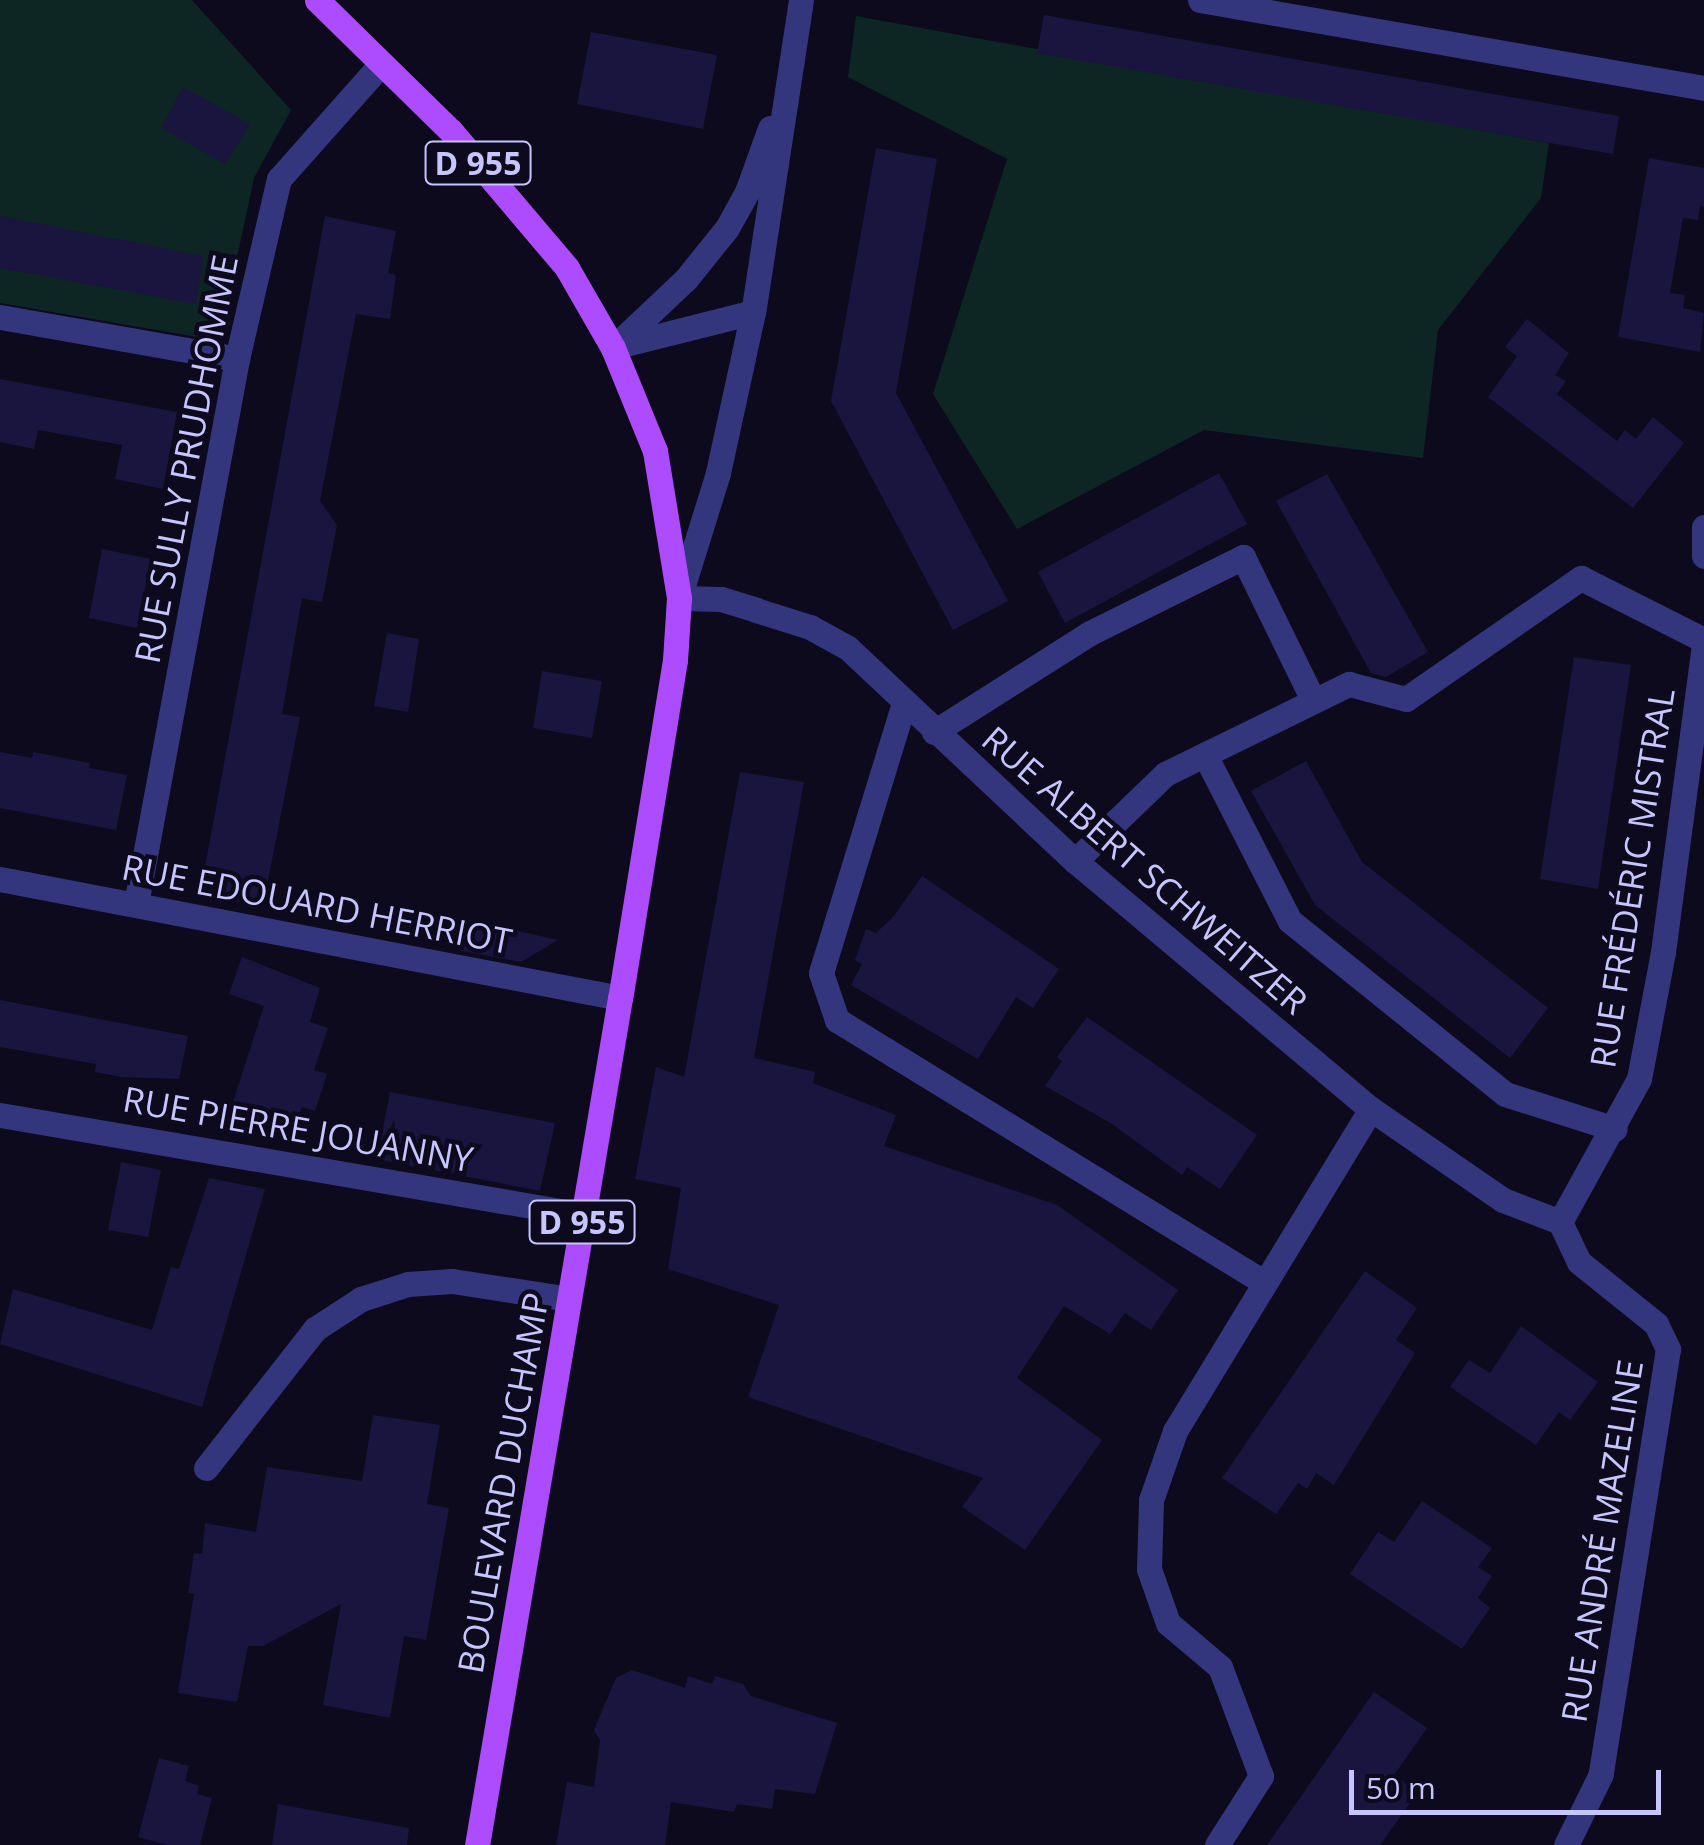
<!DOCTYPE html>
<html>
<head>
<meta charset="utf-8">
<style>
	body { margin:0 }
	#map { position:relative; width:1704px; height:1845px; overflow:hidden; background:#0c0a1c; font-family:"Open Sans",sans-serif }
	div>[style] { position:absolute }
	.green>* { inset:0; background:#0d2623 }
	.building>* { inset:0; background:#1a153e }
	.minor>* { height:25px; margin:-12.5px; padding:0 12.5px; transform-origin:12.5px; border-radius:12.5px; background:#33367d }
	.major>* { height:25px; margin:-12.5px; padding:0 12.5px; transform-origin:12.5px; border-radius:12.5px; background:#ad4cff }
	span { translate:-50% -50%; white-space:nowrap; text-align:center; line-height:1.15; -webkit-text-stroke:9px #0c0a1c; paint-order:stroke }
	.shield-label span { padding:2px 8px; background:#0c0a1c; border:2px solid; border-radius:8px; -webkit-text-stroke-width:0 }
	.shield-label { font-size:32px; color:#c7c5ff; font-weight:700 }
	.street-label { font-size:35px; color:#c7c5ff }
	.scale { position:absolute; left:1349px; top:1770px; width:312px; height:45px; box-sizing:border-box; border:5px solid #c7c5ff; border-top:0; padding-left:12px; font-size:30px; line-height:35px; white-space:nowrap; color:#c7c5ff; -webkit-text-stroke:8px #0c0a1c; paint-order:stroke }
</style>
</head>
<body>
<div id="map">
	<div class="green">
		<i style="clip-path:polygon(0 0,192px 0,291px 110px,254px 178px,222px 328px,203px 338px,0 303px)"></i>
		<i style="clip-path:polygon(856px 16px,1549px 143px,1541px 198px,1438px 330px,1423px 458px,1204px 430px,1017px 529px,933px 394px,1007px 159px,848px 77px)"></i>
	</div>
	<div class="building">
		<i style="clip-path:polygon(1044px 15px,1619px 116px,1613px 154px,1037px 53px)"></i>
		<i style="clip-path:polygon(591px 32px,717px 55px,703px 129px,577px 104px)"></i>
		<i style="clip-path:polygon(183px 87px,250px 124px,225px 164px,161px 128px)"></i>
		<i style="clip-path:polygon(876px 148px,937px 159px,896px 393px,1008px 601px,953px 630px,831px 401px)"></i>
		<i style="clip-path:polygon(1649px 158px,1704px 168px,1704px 207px,1700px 206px,1698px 220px,1683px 218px,1670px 293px,1685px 295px,1683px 308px,1704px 313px,1700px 352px,1618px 337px)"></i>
		<i style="clip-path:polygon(0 216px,204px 256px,196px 304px,0 268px)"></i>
		<i style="clip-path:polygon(325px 216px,396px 231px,388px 273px,396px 275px,390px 319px,356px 314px,320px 501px,337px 525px,322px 602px,302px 598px,282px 714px,300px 717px,263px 906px,200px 894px)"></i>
		<i style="clip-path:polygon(1527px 319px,1569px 353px,1555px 375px,1566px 381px,1557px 394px,1617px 441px,1625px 430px,1636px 439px,1653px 417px,1684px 443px,1633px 508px,1488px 397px,1517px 356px,1505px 347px)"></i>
		<i style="clip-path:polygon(0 379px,177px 412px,163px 489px,115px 479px,122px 445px,38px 430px,34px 449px,0 442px)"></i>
		<i style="clip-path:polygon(1219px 473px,1247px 524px,1065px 623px,1038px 572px)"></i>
		<i style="clip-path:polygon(1327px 474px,1428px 652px,1386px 677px,1371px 673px,1276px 501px)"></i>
		<i style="clip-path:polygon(102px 549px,151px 559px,137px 628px,89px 618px)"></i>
		<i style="clip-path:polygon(387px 633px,419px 639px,408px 712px,374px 706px)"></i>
		<i style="clip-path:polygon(1574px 657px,1631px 665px,1598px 889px,1540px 879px)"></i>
		<i style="clip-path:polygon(542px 671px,602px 681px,592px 738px,533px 728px)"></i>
		<i style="clip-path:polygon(0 752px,32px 758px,33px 752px,90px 763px,89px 768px,127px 775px,116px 830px,0 808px)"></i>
		<i style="clip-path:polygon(1306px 761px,1362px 862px,1548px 1008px,1510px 1058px,1315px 905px,1251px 791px)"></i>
		<i style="clip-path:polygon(740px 772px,804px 782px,754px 1058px,815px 1072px,813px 1083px,896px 1115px,884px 1146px,1057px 1205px,1178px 1290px,1151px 1330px,1125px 1313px,1110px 1334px,1064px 1306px,1017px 1378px,1102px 1440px,1025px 1550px,962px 1507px,983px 1478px,748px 1397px,779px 1305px,668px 1269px,681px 1188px,635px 1179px,656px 1067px,684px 1077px)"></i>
		<i style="clip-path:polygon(922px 876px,1059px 969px,1033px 1008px,1016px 997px,978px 1059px,851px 985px,862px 964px,855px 960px,866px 929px,876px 933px,894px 916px)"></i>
		<i style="clip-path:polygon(464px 919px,558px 940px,521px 962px,458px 950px)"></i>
		<i style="clip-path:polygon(242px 957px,320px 988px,310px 1022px,328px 1028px,314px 1070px,327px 1074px,315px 1111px,302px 1107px,292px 1134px,229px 1114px,264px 1006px,229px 994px)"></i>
		<i style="clip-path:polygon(0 1000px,188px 1036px,179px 1079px,121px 1077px,95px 1072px,96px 1064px,0 1047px)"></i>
		<i style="clip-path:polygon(1087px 1017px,1257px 1135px,1220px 1189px,1187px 1167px,1182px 1175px,1112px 1124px,1045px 1086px,1062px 1061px,1057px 1057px)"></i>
		<i style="clip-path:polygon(390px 1092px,555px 1123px,540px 1191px,377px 1159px)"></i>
		<i style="clip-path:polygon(121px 1162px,161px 1170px,148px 1237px,108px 1230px)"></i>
		<i style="clip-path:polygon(209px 1178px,265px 1189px,202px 1407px,0 1344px,13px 1289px,152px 1330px,171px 1267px,179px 1269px)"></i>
		<i style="clip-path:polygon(1365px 1271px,1417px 1308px,1396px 1340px,1415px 1353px,1334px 1485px,1316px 1473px,1307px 1489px,1298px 1483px,1276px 1514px,1222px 1478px)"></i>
		<i style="clip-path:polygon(1521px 1326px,1598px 1382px,1570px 1420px,1559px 1412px,1536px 1445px,1450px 1387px,1469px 1360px,1490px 1373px)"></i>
		<i style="clip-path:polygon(373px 1415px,440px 1425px,427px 1504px,449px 1508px,426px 1640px,404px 1636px,390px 1718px,323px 1705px,341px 1604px,263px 1646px,248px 1646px,237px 1702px,178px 1693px,194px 1594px,188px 1593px,194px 1553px,202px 1554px,205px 1523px,256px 1532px,267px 1467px,362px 1481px)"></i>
		<i style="clip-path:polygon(1422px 1501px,1492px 1548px,1478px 1567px,1492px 1576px,1478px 1598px,1490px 1608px,1462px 1649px,1350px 1574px,1378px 1532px,1394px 1542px)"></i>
		<i style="clip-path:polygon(632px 1670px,685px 1688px,688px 1676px,712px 1684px,715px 1676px,743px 1684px,751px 1696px,837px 1723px,815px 1794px,775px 1789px,772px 1809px,737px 1804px,734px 1812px,671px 1802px,665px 1845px,556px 1845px,567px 1782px,594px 1787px,600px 1740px,594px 1730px,616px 1678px)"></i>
		<i style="clip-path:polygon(1374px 1692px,1427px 1728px,1394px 1775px,1418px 1792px,1380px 1845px,1267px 1845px)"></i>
		<i style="clip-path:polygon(159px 1758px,189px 1766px,185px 1781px,199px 1786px,197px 1794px,212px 1798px,200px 1845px,167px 1845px,138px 1837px)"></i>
		<i style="clip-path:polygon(278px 1804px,409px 1828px,407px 1845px,272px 1845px)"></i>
	</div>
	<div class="minor">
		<i style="left:801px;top:0;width:316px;rotate:98.7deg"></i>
		<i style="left:753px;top:312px;width:165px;rotate:102.3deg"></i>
		<i style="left:718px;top:473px;width:131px;rotate:107.3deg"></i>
		<i style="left:679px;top:598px;width:42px;rotate:1.4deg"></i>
		<i style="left:721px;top:599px;width:37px;rotate:17deg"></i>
		<i style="left:756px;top:610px;width:57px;rotate:17.5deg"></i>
		<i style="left:810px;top:627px;width:43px;rotate:28.9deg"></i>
		<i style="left:848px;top:648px;width:311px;rotate:43.2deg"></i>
		<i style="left:1075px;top:861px;width:386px;rotate:40deg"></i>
		<i style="left:1371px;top:1109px;width:160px;rotate:34.6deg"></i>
		<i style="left:1503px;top:1200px;width:61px;rotate:21.1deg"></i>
		<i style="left:1200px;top:0;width:512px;rotate:9.9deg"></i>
		<i style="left:0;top:317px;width:241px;rotate:10deg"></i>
		<i style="left:618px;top:346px;width:139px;rotate:-14.1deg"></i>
		<i style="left:613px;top:348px;width:100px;rotate:-43.4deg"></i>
		<i style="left:686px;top:279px;width:65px;rotate:-51.2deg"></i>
		<i style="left:727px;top:228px;width:41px;rotate:-60.9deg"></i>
		<i style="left:747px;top:192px;width:68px;rotate:-70.2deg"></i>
		<i style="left:1704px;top:527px;width:29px;rotate:90deg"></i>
		<i style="left:904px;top:703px;width:282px;rotate:107.1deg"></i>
		<i style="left:821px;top:973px;width:50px;rotate:71.2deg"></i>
		<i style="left:837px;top:1020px;width:502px;rotate:31.57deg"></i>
		<i style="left:934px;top:732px;width:185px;rotate:-32.4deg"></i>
		<i style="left:1090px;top:633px;width:171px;rotate:-26.4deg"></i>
		<i style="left:1243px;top:557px;width:159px;rotate:63.9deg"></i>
		<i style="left:1205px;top:755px;width:186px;rotate:62.9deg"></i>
		<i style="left:1290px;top:921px;width:276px;rotate:38.8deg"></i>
		<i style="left:1505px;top:1094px;width:115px;rotate:17.7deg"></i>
		<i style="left:1075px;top:861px;width:125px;rotate:-44deg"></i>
		<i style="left:1165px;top:774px;width:205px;rotate:-26.1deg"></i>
		<i style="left:1349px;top:684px;width:59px;rotate:14.7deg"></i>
		<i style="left:1406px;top:699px;width:213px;rotate:-34.7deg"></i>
		<i style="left:1581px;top:578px;width:138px;rotate:26.8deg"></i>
		<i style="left:0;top:879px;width:631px;rotate:10.86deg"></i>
		<i style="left:136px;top:904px;width:554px;rotate:-79.5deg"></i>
		<i style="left:237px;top:359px;width:185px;rotate:-76.9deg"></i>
		<i style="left:279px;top:179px;width:154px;rotate:-48.4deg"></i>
		<i style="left:0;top:1115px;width:592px;rotate:9.72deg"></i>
		<i style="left:1560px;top:1222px;width:44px;rotate:64.6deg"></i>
		<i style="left:1579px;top:1262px;width:99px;rotate:38.8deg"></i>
		<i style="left:1656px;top:1324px;width:28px;rotate:64deg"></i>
		<i style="left:1668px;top:1349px;width:430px;rotate:99deg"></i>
		<i style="left:1601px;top:1774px;width:79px;rotate:116.2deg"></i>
		<i style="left:1560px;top:1222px;width:163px;rotate:-61.1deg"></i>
		<i style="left:1639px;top:1079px;width:129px;rotate:-79.3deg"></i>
		<i style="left:1663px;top:952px;width:310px;rotate:-82.4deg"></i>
		<i style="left:206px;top:1468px;width:177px;rotate:-51.9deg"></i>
		<i style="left:315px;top:1329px;width:55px;rotate:-33.1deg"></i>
		<i style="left:361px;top:1299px;width:49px;rotate:-17.7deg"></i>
		<i style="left:408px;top:1284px;width:44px;rotate:-3.9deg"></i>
		<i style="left:452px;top:1281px;width:118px;rotate:8.7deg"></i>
		<i style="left:1217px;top:1845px;width:82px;rotate:-57.5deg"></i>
		<i style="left:1261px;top:1776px;width:116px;rotate:-110.6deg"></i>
		<i style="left:1220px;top:1667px;width:68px;rotate:-139.8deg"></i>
		<i style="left:1168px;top:1623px;width:57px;rotate:-109.4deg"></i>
		<i style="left:1149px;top:1569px;width:69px;rotate:-88.3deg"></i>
		<i style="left:1151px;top:1500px;width:73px;rotate:-70.8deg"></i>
		<i style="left:1175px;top:1431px;width:377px;rotate:-58.7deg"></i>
	</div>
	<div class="major">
		<i style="left:317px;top:0;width:187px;rotate:44.4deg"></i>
		<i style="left:451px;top:131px;width:180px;rotate:49.7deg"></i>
		<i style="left:567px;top:268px;width:92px;rotate:60.1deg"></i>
		<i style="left:613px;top:348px;width:111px;rotate:67.8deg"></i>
		<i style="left:655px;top:451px;width:149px;rotate:80.7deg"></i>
		<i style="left:679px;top:598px;width:62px;rotate:93.7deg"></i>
		<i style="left:675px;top:660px;width:342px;rotate:99.2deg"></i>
		<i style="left:620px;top:998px;width:859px;rotate:99.58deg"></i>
	</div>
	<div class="shield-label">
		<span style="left:478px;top:163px">D 955</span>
		<span style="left:582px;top:1222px">D 955</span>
	</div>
	<div class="street-label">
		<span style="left:186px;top:459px;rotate:-79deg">RUE SULLY PRUDHOMME</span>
		<span style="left:1145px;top:870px;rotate:41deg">RUE ALBERT SCHWEITZER</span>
		<span style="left:1632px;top:878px;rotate:-81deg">RUE FRÉDÉRIC MISTRAL</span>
		<span style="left:317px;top:904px;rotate:11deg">RUE EDOUARD HERRIOT</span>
		<span style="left:298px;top:1129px;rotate:10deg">RUE PIERRE JOUANNY</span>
		<span style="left:503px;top:1483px;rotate:-80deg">BOULEVARD DUCHAMP</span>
		<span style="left:1602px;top:1541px;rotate:-81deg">RUE ANDRÉ MAZELINE</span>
	</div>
	<div class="scale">50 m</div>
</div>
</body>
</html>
